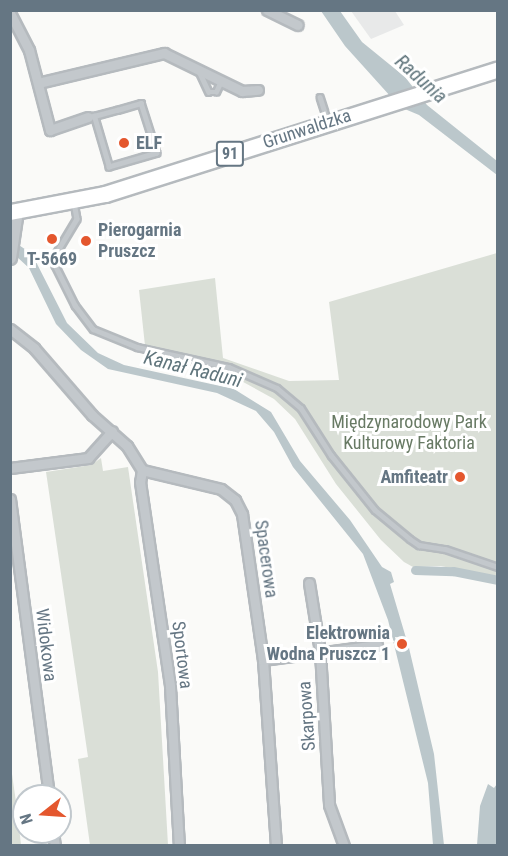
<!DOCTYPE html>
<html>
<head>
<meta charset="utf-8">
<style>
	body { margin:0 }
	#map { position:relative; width:508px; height:856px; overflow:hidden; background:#fafaf8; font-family:"Roboto Condensed",sans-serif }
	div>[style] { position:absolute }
	.built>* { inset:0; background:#e8e9e9 }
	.green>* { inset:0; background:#dadfd7 }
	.water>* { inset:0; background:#bbc7cb }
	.canal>* { height:9px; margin:-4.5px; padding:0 4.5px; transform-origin:4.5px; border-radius:4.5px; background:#bbc7cb }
	.roads { filter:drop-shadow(2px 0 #b5babe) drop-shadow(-2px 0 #b5babe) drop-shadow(0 2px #b5babe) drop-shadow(0 -2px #b5babe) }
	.service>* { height:4.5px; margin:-2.25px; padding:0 2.25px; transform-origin:2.25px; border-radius:2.25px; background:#c3c8cc }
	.minor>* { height:9px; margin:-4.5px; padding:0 4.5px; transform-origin:4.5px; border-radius:4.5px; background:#c3c8cc }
	.tertiary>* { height:12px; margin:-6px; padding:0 6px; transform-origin:6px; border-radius:6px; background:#c3c8cc }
	.primary>* { height:15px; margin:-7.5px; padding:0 7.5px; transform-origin:7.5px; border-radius:7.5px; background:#fff }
	.dots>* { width:16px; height:16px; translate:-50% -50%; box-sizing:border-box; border:3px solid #fff; border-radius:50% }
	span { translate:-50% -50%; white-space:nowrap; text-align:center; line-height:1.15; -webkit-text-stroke:6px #fff; paint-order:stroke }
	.shield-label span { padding:2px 4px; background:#fff; border:2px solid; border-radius:4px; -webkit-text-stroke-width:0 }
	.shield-label { font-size:16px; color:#657683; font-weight:700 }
	.street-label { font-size:18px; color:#657683 }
	.poi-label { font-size:18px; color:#657683; font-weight:700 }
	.left { translate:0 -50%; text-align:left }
	.right { translate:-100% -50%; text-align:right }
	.park-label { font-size:18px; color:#687a64 }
	.water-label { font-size:20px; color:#60757c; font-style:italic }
	.frame { position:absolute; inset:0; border:12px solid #657683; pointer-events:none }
	.north { position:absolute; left:12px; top:784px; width:60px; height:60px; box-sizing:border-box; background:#fff; border:2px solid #c1c8cd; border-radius:50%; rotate:253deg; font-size:16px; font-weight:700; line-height:24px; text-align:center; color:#657683 }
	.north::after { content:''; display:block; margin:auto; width:21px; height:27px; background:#e4572e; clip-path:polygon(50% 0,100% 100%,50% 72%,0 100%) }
</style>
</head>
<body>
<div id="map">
	<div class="built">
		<i style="clip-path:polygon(351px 11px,395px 11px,404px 25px,371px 39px)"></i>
	</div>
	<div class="green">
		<i style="clip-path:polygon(497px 253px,497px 578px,441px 566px,413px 567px,404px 562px,381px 540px,336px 484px,295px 419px,274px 399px,234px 377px,146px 355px,139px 290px,215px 278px,223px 358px,289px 381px,339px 380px,329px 302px)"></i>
		<i style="clip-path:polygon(101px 458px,103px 471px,128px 467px,158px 672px,168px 845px,90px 845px,78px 759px,88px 757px,46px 472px,91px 465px)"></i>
		<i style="clip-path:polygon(10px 760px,17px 809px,21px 845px,11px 845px)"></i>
	</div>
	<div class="water">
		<i style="clip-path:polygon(321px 11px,340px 11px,362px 42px,405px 77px,427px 105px,497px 161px,497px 175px,419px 115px,400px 107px,345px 46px)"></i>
		<i style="clip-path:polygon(10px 239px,32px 254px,67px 323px,98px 353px,124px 365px,234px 389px,271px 412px,300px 461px,350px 520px,382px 567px,391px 572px,394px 582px,390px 584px,406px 638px,395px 637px,398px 650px,409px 648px,434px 754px,444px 845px,433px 845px,428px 783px,388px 620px,363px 554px,293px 467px,274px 432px,256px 411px,217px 393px,108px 369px,81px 350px,56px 324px,29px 268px,16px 256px)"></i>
		<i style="clip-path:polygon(488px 784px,494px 788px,497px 784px,497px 845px,477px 845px,480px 806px)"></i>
	</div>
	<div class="canal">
		<i style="left:415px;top:570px;width:38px;rotate:2deg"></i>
		<i style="left:453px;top:571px;width:46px;rotate:11.3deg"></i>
	</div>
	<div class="roads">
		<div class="service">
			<i style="left:199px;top:71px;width:23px;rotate:65deg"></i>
			<i style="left:209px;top:92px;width:7px"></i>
			<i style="left:216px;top:92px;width:12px;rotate:-66deg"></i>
			<i style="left:320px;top:97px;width:23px;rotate:72deg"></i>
			<i style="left:88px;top:117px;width:6px;rotate:-9deg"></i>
			<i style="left:94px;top:116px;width:24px;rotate:-15deg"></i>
			<i style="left:117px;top:110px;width:25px;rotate:-16deg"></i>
			<i style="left:141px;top:103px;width:52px;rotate:72.3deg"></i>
			<i style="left:157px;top:153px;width:50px;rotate:163.7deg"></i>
			<i style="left:109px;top:167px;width:53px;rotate:-106.4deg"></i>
			<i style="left:74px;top:202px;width:17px;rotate:80deg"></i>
			<i style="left:77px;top:219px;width:41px;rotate:121deg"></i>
			<i style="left:56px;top:254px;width:11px;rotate:95deg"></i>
			<i style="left:55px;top:265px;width:45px;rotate:63.4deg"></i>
			<i style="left:75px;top:305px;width:30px;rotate:53deg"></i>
			<i style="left:93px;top:329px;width:48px;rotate:22.2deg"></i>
			<i style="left:137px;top:347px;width:94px;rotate:12.3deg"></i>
			<i style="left:229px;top:367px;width:52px;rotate:23.6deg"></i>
			<i style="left:277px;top:388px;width:31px;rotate:40deg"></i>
			<i style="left:301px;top:408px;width:56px;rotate:57.4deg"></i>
			<i style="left:331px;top:455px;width:70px;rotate:51.3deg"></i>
			<i style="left:375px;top:510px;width:45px;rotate:39.6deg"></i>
			<i style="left:410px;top:539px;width:11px;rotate:34deg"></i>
			<i style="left:419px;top:545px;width:26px;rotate:9deg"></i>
			<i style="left:445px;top:549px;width:56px;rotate:18.8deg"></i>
		</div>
		<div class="minor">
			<i style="left:267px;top:10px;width:34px;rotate:26deg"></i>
			<i style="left:10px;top:13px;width:42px;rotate:62.8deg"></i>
			<i style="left:29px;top:50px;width:83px;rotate:75.3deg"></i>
			<i style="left:50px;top:130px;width:40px;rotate:-18.9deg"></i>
			<i style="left:38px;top:83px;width:130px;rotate:-13.4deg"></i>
			<i style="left:164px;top:53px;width:87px;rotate:26deg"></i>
			<i style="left:242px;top:91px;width:16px;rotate:-4deg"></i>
			<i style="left:10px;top:329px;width:31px;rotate:38deg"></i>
			<i style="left:34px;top:348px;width:89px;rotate:49.1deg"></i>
			<i style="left:92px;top:415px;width:47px;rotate:41.5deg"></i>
			<i style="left:127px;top:446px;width:28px;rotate:58deg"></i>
			<i style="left:10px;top:468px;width:79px;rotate:-7.3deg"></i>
			<i style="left:88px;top:458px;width:36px;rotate:-48deg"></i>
			<i style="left:142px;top:470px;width:81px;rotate:13.5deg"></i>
			<i style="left:221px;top:489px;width:18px;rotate:38deg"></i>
			<i style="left:235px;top:500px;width:16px;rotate:63deg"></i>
			<i style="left:242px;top:514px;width:148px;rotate:81.8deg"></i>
			<i style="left:263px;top:660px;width:186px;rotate:86deg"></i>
			<i style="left:142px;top:470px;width:12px;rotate:99deg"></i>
			<i style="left:140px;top:482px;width:206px;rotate:81.6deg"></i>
			<i style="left:170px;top:686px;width:160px;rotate:86.8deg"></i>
			<i style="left:10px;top:499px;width:300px;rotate:82.5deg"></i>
			<i style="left:309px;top:583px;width:70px;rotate:80.9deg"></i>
			<i style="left:320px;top:652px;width:153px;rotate:86.6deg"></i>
			<i style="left:329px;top:805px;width:44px;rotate:69.9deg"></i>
			<i style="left:263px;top:660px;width:115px;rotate:-7.5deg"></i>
			<i style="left:53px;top:832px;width:14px;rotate:82deg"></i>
		</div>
		<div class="tertiary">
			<i style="left:10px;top:258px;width:48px;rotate:-81.5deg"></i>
		</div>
		<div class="primary">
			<i style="left:10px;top:212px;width:97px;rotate:-10.7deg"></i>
			<i style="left:105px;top:194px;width:412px;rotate:-17.6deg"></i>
		</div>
	</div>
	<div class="dots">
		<i style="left:124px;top:143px;background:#e4572e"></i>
		<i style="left:52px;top:239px;background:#e4572e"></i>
		<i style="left:86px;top:241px;background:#e4572e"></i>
		<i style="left:460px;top:477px;background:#e4572e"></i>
		<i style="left:402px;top:644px;background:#e4572e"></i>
	</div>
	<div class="shield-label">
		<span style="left:230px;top:154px">91</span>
	</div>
	<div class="street-label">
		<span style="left:307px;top:129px;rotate:-18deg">Grunwaldzka</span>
		<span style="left:266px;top:559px;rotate:82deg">Spacerowa</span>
		<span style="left:46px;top:645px;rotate:83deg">Widokowa</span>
		<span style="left:182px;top:655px;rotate:83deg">Sportowa</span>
		<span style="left:307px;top:716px;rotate:-94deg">Skarpowa</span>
	</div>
	<div class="poi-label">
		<span class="left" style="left:136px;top:143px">ELF</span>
		<span class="left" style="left:98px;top:241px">Pierogarnia<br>Pruszcz</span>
		<span style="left:52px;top:259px">T-5669</span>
		<span class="right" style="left:448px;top:477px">Amfiteatr</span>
		<span class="right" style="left:390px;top:644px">Elektrownia<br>Wodna Pruszcz 1</span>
	</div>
	<div class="park-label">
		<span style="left:409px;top:433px">Międzynarodowy Park<br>Kulturowy Faktoria</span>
	</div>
	<div class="water-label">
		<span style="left:421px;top:79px;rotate:42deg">Radunia</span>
		<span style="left:193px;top:369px;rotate:14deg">Kanał Raduni</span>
	</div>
	<div class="frame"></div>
	<div class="north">N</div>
</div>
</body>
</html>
